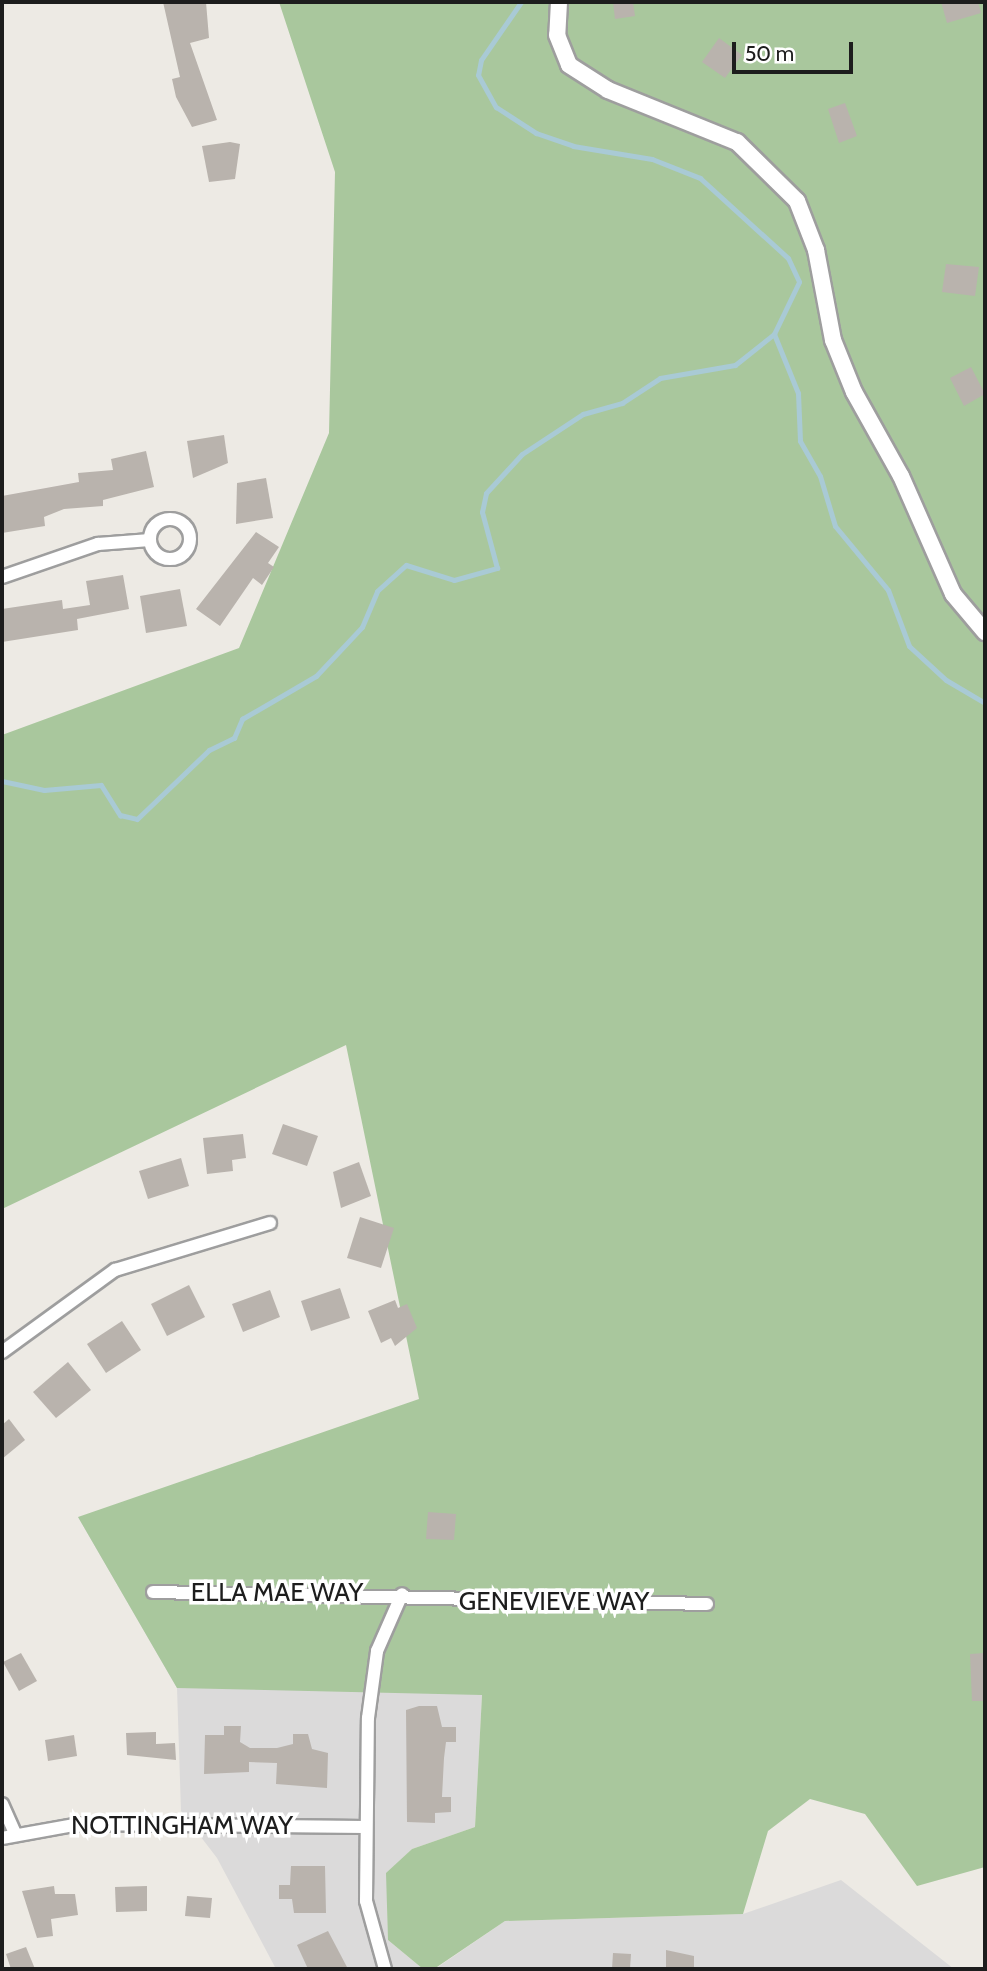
<!DOCTYPE html>
<html>
<head>
<meta charset="utf-8">
<style>
	body { margin:0 }
	#map { position:relative; width:987px; height:1971px; overflow:hidden; background:#edeae4; font-family:Cabin,sans-serif }
	div>[style] { position:absolute }
	.residential>* { inset:0; background:#dbdada }
	.forest>* { inset:0; background:#a9c79d }
	.stream>* { height:5px; margin:-2.5px; padding:0 2.5px; transform-origin:2.5px; border-radius:2.5px; background:#a9cad5 }
	.building>* { inset:0; background:#b9b3ad }
	.roads { filter:drop-shadow(2px 0 #9e9e9e) drop-shadow(-2px 0 #9e9e9e) drop-shadow(0 2px #9e9e9e) drop-shadow(0 -2px #9e9e9e) }
	.minor>* { height:12px; margin:-6px; padding:0 6px; transform-origin:6px; border-radius:6px; background:#fff }
	.minor>.ring { margin:-6px; padding:0; box-sizing:content-box; background:none; border:12px solid #fff; border-radius:50% }
	.tertiary>* { height:16px; margin:-8px; padding:0 8px; transform-origin:8px; border-radius:8px; background:#fff }
	span { translate:-50% -50%; white-space:nowrap; text-align:center; line-height:1.15; -webkit-text-stroke:7px #fff; paint-order:stroke }
	.street-label { font-size:26px; color:#1d1d1d }
	.frame { position:absolute; inset:0; border:4px solid #1d1d1d; pointer-events:none }
	.scale { position:absolute; left:732px; top:42px; width:121px; height:32px; box-sizing:border-box; border:4px solid #1d1d1d; border-top:0; padding-left:9px; font-size:21px; line-height:24px; white-space:nowrap; color:#1d1d1d; -webkit-text-stroke:5px #fff; paint-order:stroke }
</style>
</head>
<body>
<div id="map">
	<div class="residential">
		<i style="clip-path:polygon(78px 1517px,482px 1695px,475px 1827px,412px 1849px,387px 1873px,388px 1940px,423px 1969px,276px 1969px,217px 1858px,181px 1811px,177px 1688px)"></i>
		<i style="clip-path:polygon(841px 1880px,954px 1969px,435px 1969px,505px 1921px,743px 1914px)"></i>
	</div>
	<div class="forest">
		<i style="clip-path:polygon(279px 2px,985px 2px,985px 1867px,917px 1886px,865px 1814px,810px 1799px,768px 1831px,743px 1914px,505px 1921px,434px 1969px,423px 1969px,388px 1940px,386px 1873px,412px 1849px,475px 1827px,482px 1695px,177px 1688px,78px 1517px,419px 1399px,346px 1045px,2px 1209px,2px 735px,239px 648px,329px 433px,335px 172px)"></i>
	</div>
	<div class="stream">
		<i style="left:521px;top:2px;width:70px;rotate:124.6deg"></i>
		<i style="left:481px;top:60px;width:15px;rotate:101deg"></i>
		<i style="left:478px;top:75px;width:37px;rotate:61deg"></i>
		<i style="left:496px;top:107px;width:48px;rotate:33deg"></i>
		<i style="left:536px;top:133px;width:39px;rotate:19deg"></i>
		<i style="left:573px;top:146px;width:80px;rotate:9.3deg"></i>
		<i style="left:652px;top:159px;width:52px;rotate:21.6deg"></i>
		<i style="left:700px;top:178px;width:119px;rotate:42.3deg"></i>
		<i style="left:788px;top:258px;width:26px;rotate:65deg"></i>
		<i style="left:799px;top:282px;width:58px;rotate:115.7deg"></i>
		<i style="left:774px;top:334px;width:64px;rotate:67.9deg"></i>
		<i style="left:798px;top:393px;width:48px;rotate:87.6deg"></i>
		<i style="left:800px;top:441px;width:40px;rotate:60.3deg"></i>
		<i style="left:820px;top:476px;width:52px;rotate:73.3deg"></i>
		<i style="left:835px;top:526px;width:83px;rotate:50.4deg"></i>
		<i style="left:888px;top:590px;width:60px;rotate:69.4deg"></i>
		<i style="left:909px;top:646px;width:50px;rotate:42.6deg"></i>
		<i style="left:946px;top:680px;width:45px;rotate:30.5deg"></i>
		<i style="left:2px;top:781px;width:43px;rotate:12.1deg"></i>
		<i style="left:44px;top:790px;width:57px;rotate:-5deg"></i>
		<i style="left:101px;top:785px;width:36px;rotate:58deg"></i>
		<i style="left:120px;top:815px;width:17px;rotate:13deg"></i>
		<i style="left:137px;top:819px;width:100px;rotate:-43.8deg"></i>
		<i style="left:209px;top:750px;width:28px;rotate:-26deg"></i>
		<i style="left:234px;top:738px;width:21px;rotate:-67deg"></i>
		<i style="left:242px;top:719px;width:86px;rotate:-30.2deg"></i>
		<i style="left:316px;top:676px;width:67px;rotate:-46.8deg"></i>
		<i style="left:362px;top:627px;width:39px;rotate:-67deg"></i>
		<i style="left:377px;top:591px;width:39px;rotate:-42deg"></i>
		<i style="left:406px;top:565px;width:50px;rotate:17.4deg"></i>
		<i style="left:454px;top:580px;width:45px;rotate:-15.6deg"></i>
		<i style="left:497px;top:568px;width:58px;rotate:-105deg"></i>
		<i style="left:482px;top:512px;width:19px;rotate:-78deg"></i>
		<i style="left:486px;top:493px;width:53px;rotate:-47.3deg"></i>
		<i style="left:522px;top:454px;width:73px;rotate:-33.3deg"></i>
		<i style="left:583px;top:414px;width:41px;rotate:-15.8deg"></i>
		<i style="left:622px;top:403px;width:45px;rotate:-33.3deg"></i>
		<i style="left:660px;top:378px;width:76px;rotate:-9.8deg"></i>
		<i style="left:735px;top:365px;width:50px;rotate:-38.5deg"></i>
	</div>
	<div class="building">
		<i style="clip-path:polygon(163px 2px,206px 2px,209px 38px,190px 43px,217px 120px,192px 127px,176px 97px,172px 79px,180px 77px)"></i>
		<i style="clip-path:polygon(613px 2px,633px 2px,635px 16px,615px 19px)"></i>
		<i style="clip-path:polygon(941px 2px,978px 2px,981px 13px,947px 23px)"></i>
		<i style="clip-path:polygon(719px 38px,742px 55px,725px 78px,702px 62px)"></i>
		<i style="clip-path:polygon(845px 103px,857px 136px,839px 143px,828px 109px)"></i>
		<i style="clip-path:polygon(230px 142px,240px 144px,235px 179px,209px 182px,202px 146px)"></i>
		<i style="clip-path:polygon(946px 264px,979px 267px,975px 296px,942px 292px)"></i>
		<i style="clip-path:polygon(971px 367px,985px 394px,964px 406px,950px 378px)"></i>
		<i style="clip-path:polygon(224px 435px,228px 463px,193px 478px,187px 441px)"></i>
		<i style="clip-path:polygon(146px 451px,154px 487px,103px 500px,103px 506px,64px 509px,44px 517px,45px 526px,2px 533px,2px 496px,79px 482px,78px 473px,113px 470px,111px 459px)"></i>
		<i style="clip-path:polygon(266px 478px,273px 518px,236px 524px,237px 483px)"></i>
		<i style="clip-path:polygon(256px 532px,279px 547px,268px 563px,274px 567px,262px 585px,253px 578px,220px 626px,196px 609px)"></i>
		<i style="clip-path:polygon(123px 575px,129px 609px,77px 619px,78px 630px,2px 642px,2px 609px,62px 600px,63px 609px,90px 605px,86px 581px)"></i>
		<i style="clip-path:polygon(180px 589px,187px 626px,146px 633px,140px 596px)"></i>
		<i style="clip-path:polygon(283px 1124px,318px 1136px,307px 1166px,272px 1154px)"></i>
		<i style="clip-path:polygon(243px 1134px,246px 1158px,232px 1160px,233px 1171px,207px 1174px,203px 1138px)"></i>
		<i style="clip-path:polygon(181px 1158px,189px 1186px,148px 1199px,139px 1171px)"></i>
		<i style="clip-path:polygon(359px 1162px,371px 1196px,341px 1208px,333px 1172px)"></i>
		<i style="clip-path:polygon(360px 1217px,394px 1228px,381px 1268px,347px 1258px)"></i>
		<i style="clip-path:polygon(189px 1285px,205px 1317px,167px 1336px,151px 1304px)"></i>
		<i style="clip-path:polygon(340px 1288px,350px 1318px,311px 1331px,301px 1301px)"></i>
		<i style="clip-path:polygon(270px 1290px,280px 1317px,243px 1332px,232px 1304px)"></i>
		<i style="clip-path:polygon(395px 1300px,398px 1308px,407px 1304px,417px 1328px,395px 1346px,391px 1338px,381px 1343px,368px 1311px)"></i>
		<i style="clip-path:polygon(122px 1321px,141px 1350px,106px 1373px,87px 1344px)"></i>
		<i style="clip-path:polygon(68px 1362px,91px 1390px,56px 1418px,33px 1392px)"></i>
		<i style="clip-path:polygon(9px 1419px,25px 1440px,2px 1459px,2px 1425px)"></i>
		<i style="clip-path:polygon(428px 1512px,456px 1514px,454px 1540px,426px 1539px)"></i>
		<i style="clip-path:polygon(21px 1653px,37px 1681px,19px 1691px,3px 1662px)"></i>
		<i style="clip-path:polygon(985px 1653px,985px 1701px,972px 1701px,970px 1654px)"></i>
		<i style="clip-path:polygon(419px 1706px,437px 1706px,442px 1727px,456px 1727px,456px 1742px,446px 1742px,444px 1758px,442px 1797px,451px 1797px,451px 1812px,435px 1813px,435px 1823px,407px 1822px,406px 1710px)"></i>
		<i style="clip-path:polygon(224px 1726px,241px 1726px,240px 1742px,250px 1748px,277px 1748px,293px 1744px,293px 1734px,308px 1734px,312px 1749px,328px 1753px,327px 1788px,276px 1784px,277px 1763px,249px 1762px,249px 1772px,204px 1774px,205px 1735px,224px 1735px)"></i>
		<i style="clip-path:polygon(156px 1732px,156px 1744px,175px 1743px,176px 1760px,127px 1755px,126px 1733px)"></i>
		<i style="clip-path:polygon(74px 1735px,77px 1756px,48px 1761px,45px 1740px)"></i>
		<i style="clip-path:polygon(291px 1866px,325px 1866px,326px 1913px,294px 1913px,292px 1899px,279px 1899px,279px 1885px,290px 1885px)"></i>
		<i style="clip-path:polygon(54px 1886px,55px 1894px,75px 1894px,78px 1915px,51px 1919px,53px 1936px,37px 1938px,22px 1891px)"></i>
		<i style="clip-path:polygon(147px 1886px,147px 1911px,116px 1912px,115px 1887px)"></i>
		<i style="clip-path:polygon(187px 1896px,212px 1898px,210px 1918px,185px 1916px)"></i>
		<i style="clip-path:polygon(328px 1931px,348px 1969px,308px 1969px,297px 1945px)"></i>
		<i style="clip-path:polygon(26px 1947px,35px 1969px,11px 1969px,6px 1954px)"></i>
		<i style="clip-path:polygon(666px 1950px,694px 1956px,694px 1969px,666px 1969px)"></i>
		<i style="clip-path:polygon(613px 1953px,631px 1954px,630px 1969px,612px 1969px)"></i>
	</div>
	<div class="roads">
		<div class="minor">
			<i class="ring" style="left:150px;top:519px;width:28px;height:28px"></i>
			<i style="left:2px;top:577px;width:102px;rotate:-19deg"></i>
			<i style="left:98px;top:544px;width:52px;rotate:-4.4deg"></i>
			<i style="left:2px;top:1352px;width:140px;rotate:-36deg"></i>
			<i style="left:115px;top:1270px;width:162px;rotate:-16.9deg"></i>
			<i style="left:153px;top:1592px;width:554px;rotate:1.24deg"></i>
			<i style="left:2px;top:1804px;width:32px;rotate:66deg"></i>
			<i style="left:2px;top:1838px;width:78px;rotate:-10.3deg"></i>
			<i style="left:79px;top:1824px;width:286px;rotate:0.6deg"></i>
			<i style="left:385px;top:1969px;width:71px;rotate:-105.6deg"></i>
			<i style="left:366px;top:1901px;width:183px;rotate:-89.4deg"></i>
			<i style="left:368px;top:1718px;width:68px;rotate:-82.3deg"></i>
			<i style="left:377px;top:1651px;width:62px;rotate:-66.3deg"></i>
		</div>
		<div class="tertiary">
			<i style="left:559px;top:2px;width:33px;rotate:93deg"></i>
			<i style="left:557px;top:35px;width:32px;rotate:68deg"></i>
			<i style="left:569px;top:65px;width:46px;rotate:32.7deg"></i>
			<i style="left:608px;top:90px;width:139px;rotate:22deg"></i>
			<i style="left:737px;top:142px;width:84px;rotate:44.5deg"></i>
			<i style="left:797px;top:201px;width:53px;rotate:68.8deg"></i>
			<i style="left:816px;top:250px;width:92px;rotate:79.3deg"></i>
			<i style="left:833px;top:340px;width:56px;rotate:68deg"></i>
			<i style="left:854px;top:392px;width:96px;rotate:60.8deg"></i>
			<i style="left:901px;top:476px;width:129px;rotate:66.2deg"></i>
			<i style="left:953px;top:594px;width:50px;rotate:49.9deg"></i>
		</div>
	</div>
	<div class="street-label">
		<span style="left:277px;top:1593px">ELLA MAE WAY</span>
		<span style="left:554px;top:1602px">GENEVIEVE WAY</span>
		<span style="left:182px;top:1826px">NOTTINGHAM WAY</span>
	</div>
	<div class="frame"></div>
	<div class="scale">50 m</div>
</div>
</body>
</html>
